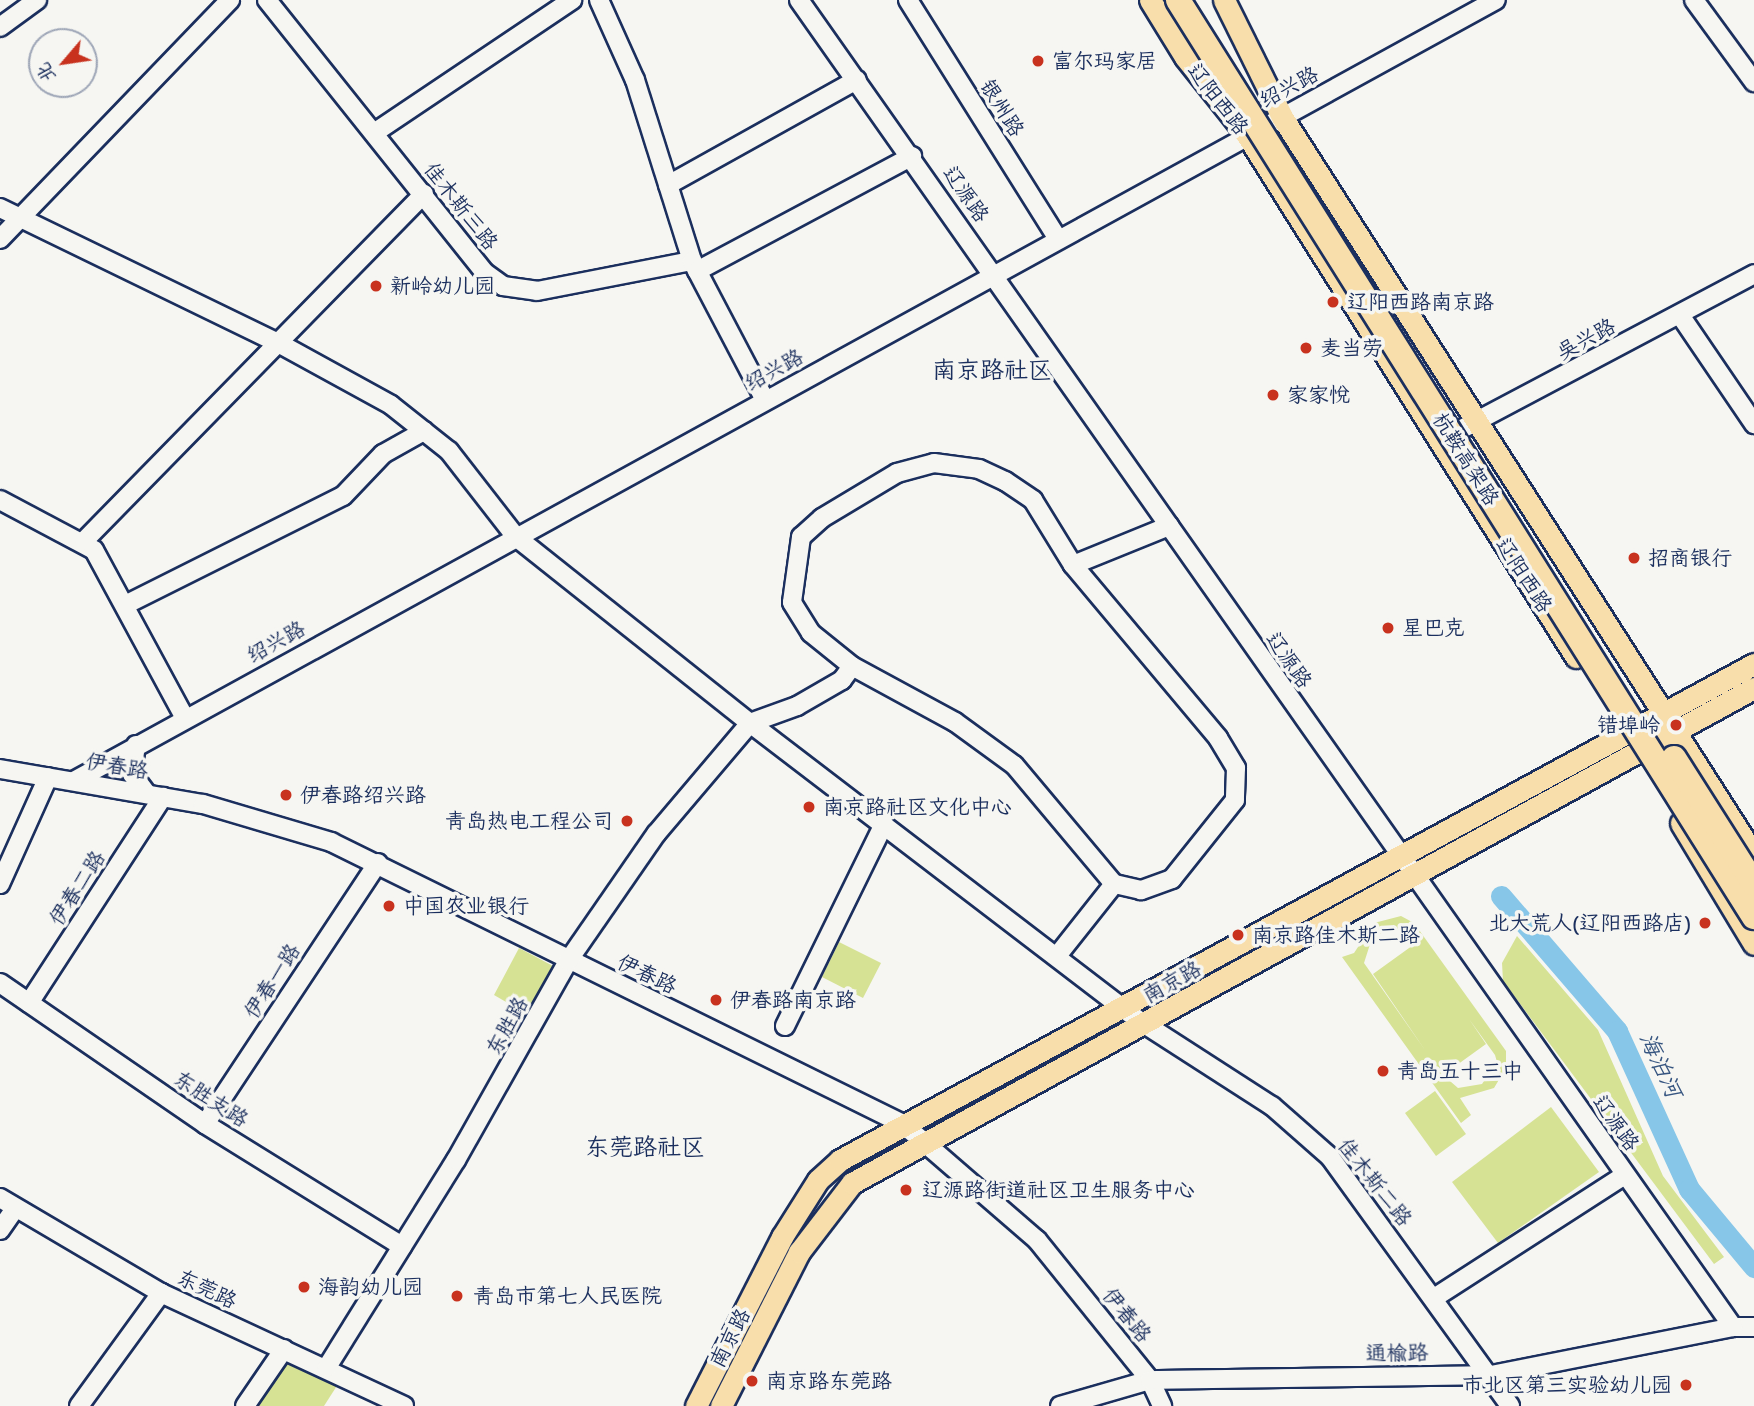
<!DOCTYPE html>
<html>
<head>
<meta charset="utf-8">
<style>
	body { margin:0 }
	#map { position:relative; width:1754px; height:1406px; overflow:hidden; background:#f6f6f2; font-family:Itim,"LXGW WenKai TC",sans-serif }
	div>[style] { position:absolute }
	.green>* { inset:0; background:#d6e294 }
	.river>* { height:21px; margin:-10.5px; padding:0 10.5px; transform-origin:10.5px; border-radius:10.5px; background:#87c6e8 }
	.roads { filter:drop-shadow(2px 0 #1b2f5e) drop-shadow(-2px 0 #1b2f5e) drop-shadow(0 2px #1b2f5e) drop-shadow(0 -2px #1b2f5e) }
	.minor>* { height:18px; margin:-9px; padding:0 9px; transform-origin:9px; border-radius:9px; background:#f6f6f2 }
	.major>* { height:21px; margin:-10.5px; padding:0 10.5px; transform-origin:10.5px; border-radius:10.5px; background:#f8deab }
	.bridges { filter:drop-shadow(2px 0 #1b2f5e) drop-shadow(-2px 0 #1b2f5e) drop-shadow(0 2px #1b2f5e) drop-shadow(0 -2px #1b2f5e) }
	.highway-bridge>* { height:24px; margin:-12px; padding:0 12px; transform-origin:12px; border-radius:12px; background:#f8deab }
	.dots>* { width:19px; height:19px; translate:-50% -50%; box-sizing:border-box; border:4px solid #f6f6f2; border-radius:50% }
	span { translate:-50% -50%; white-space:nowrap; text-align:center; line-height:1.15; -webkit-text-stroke:7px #f6f6f2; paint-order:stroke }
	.poi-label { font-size:21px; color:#1b2f5e }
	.left { translate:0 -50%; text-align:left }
	.right { translate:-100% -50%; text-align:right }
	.street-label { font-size:21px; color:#1b2f5e }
	.water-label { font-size:23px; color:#365580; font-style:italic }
	.quarter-label { font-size:24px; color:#1b2f5e }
	.north { position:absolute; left:28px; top:28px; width:70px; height:70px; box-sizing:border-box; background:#f6f6f2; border:2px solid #9ea6b7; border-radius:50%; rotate:241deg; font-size:19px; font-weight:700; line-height:28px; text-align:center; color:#1b2f5e }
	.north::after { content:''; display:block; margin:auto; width:24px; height:32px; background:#c8321e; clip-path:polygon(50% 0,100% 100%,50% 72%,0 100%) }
</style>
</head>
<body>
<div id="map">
	<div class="green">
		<i style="clip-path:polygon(evenodd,1401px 916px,1414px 923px,1506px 1051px,1506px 1068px,1494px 1088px,1460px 1098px,1471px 1115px,1461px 1123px,1342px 957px,1354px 953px,1374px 923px,1401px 916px,1391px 928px,1407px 930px,1416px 943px,1373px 974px,1425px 1050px,1364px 963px,1372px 938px,1391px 928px,1401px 916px,1469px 1019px,1495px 1055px,1497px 1062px,1482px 1084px,1458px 1088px,1443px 1075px,1486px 1044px,1469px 1019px)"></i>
		<i style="clip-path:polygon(1517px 936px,1598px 1030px,1663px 1176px,1724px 1257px,1714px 1264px,1503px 981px,1502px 963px)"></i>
		<i style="clip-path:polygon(839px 942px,881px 963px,863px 998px,822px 977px)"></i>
		<i style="clip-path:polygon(519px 948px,555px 967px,530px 1016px,494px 995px)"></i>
		<i style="clip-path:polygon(1435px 1091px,1466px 1134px,1436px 1156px,1405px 1113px)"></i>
		<i style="clip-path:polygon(1551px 1107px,1599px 1172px,1498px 1243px,1452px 1182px)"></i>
		<i style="clip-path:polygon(291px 1358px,340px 1381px,324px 1406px,256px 1406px)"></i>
	</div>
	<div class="river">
		<i style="left:1501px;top:896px;width:178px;rotate:49.3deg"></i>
		<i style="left:1617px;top:1031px;width:174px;rotate:65.5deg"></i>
		<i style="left:1689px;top:1189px;width:102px;rotate:50.2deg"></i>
	</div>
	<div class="roads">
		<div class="minor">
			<i style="left:267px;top:0;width:348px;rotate:51.4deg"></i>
			<i style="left:484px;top:272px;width:24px;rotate:36deg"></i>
			<i style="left:503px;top:286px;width:34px;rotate:8deg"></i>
			<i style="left:537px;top:291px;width:158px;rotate:-11deg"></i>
			<i style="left:599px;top:0;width:88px;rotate:65.8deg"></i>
			<i style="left:635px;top:80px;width:190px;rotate:72.5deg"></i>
			<i style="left:692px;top:261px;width:157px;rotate:62.3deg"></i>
			<i style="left:799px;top:0;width:1623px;rotate:54.86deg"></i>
			<i style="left:1733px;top:1327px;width:21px"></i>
			<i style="left:908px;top:0;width:282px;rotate:57.9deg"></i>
			<i style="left:1694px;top:0;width:102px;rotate:53.8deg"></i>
			<i style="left:0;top:27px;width:46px;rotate:-36.1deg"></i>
			<i style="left:374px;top:133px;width:239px;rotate:-33.9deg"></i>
			<i style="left:668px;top:185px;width:216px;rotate:-29.1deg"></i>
			<i style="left:0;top:208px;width:314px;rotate:25.9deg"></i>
			<i style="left:282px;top:345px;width:124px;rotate:28.8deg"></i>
			<i style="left:391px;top:405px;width:74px;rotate:38.4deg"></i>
			<i style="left:449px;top:451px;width:109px;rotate:52.1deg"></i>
			<i style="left:516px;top:537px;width:299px;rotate:38.5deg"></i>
			<i style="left:750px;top:723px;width:494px;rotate:37.4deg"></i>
			<i style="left:1143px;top:1023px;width:153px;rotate:32.8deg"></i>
			<i style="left:1272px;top:1106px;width:77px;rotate:41.3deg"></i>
			<i style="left:1330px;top:1157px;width:307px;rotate:54.1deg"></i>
			<i style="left:0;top:239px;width:332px;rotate:-46.1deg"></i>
			<i style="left:697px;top:271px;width:244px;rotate:-28.1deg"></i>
			<i style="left:1680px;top:315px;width:132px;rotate:55.8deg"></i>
			<i style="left:1441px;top:440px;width:354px;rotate:-27.9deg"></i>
			<i style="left:0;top:500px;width:106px;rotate:28deg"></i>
			<i style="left:94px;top:550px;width:191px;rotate:61.6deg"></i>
			<i style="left:84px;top:541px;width:486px;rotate:-45.6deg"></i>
			<i style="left:1073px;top:565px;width:104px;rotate:-22.1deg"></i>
			<i style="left:127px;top:604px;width:241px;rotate:-26.6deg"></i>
			<i style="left:343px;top:496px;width:58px;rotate:-46.4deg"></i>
			<i style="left:383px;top:454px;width:47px;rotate:-29.3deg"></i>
			<i style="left:136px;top:745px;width:29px;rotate:98deg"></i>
			<i style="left:132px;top:774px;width:25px;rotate:53deg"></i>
			<i style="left:0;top:769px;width:206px;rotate:9.8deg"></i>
			<i style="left:203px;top:804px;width:134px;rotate:16.5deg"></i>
			<i style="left:331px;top:842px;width:638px;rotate:26.24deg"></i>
			<i style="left:903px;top:1124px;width:177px;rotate:40.9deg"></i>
			<i style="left:1037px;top:1240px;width:180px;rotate:51.1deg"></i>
			<i style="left:1150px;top:1380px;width:29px;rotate:65deg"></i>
			<i style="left:74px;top:781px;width:1622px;rotate:-28.78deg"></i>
			<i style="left:0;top:884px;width:117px;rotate:-65.8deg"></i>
			<i style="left:1057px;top:956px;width:92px;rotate:-51.6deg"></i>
			<i style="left:0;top:983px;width:249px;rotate:34.5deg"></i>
			<i style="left:205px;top:1124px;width:232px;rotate:31.8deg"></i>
			<i style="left:29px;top:1003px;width:246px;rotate:-57deg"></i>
			<i style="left:785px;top:1026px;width:225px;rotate:-63.9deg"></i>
			<i style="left:205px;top:1124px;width:313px;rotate:-56.5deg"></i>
			<i style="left:0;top:1198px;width:187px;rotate:30.5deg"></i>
			<i style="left:161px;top:1293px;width:268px;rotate:24.9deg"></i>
			<i style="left:0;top:1230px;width:24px;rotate:-55deg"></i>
			<i style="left:1434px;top:1298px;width:227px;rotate:-32.8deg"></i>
			<i style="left:327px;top:1367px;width:244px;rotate:-58.1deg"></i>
			<i style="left:456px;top:1160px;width:228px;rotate:-60.6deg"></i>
			<i style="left:568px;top:961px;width:155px;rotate:-55.3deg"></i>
			<i style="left:656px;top:834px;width:145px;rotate:-49.7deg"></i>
			<i style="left:750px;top:723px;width:50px;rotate:-19.9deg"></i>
			<i style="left:797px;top:706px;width:52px;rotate:-30deg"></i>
			<i style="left:842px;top:680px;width:17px;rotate:-54deg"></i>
			<i style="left:852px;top:666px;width:53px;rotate:-141.2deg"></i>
			<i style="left:811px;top:633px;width:36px;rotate:-122deg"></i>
			<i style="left:792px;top:602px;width:66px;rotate:-82.1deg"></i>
			<i style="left:801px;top:537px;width:28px;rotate:-42deg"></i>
			<i style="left:822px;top:518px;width:87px;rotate:-31deg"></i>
			<i style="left:897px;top:473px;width:38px;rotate:-15deg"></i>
			<i style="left:934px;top:463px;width:45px;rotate:7.6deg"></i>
			<i style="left:979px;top:469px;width:29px;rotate:25deg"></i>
			<i style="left:1005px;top:481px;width:34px;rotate:34deg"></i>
			<i style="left:1033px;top:500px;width:76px;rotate:58.4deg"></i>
			<i style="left:1073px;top:565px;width:226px;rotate:50deg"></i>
			<i style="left:1218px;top:738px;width:35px;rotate:59deg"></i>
			<i style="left:1236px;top:768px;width:32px;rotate:92deg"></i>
			<i style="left:1235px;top:800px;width:101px;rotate:128.6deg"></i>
			<i style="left:1172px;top:879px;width:33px;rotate:160deg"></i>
			<i style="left:1141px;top:890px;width:28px;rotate:-167deg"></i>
			<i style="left:1114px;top:884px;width:155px;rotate:-130deg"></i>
			<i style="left:1014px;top:765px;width:73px;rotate:-143.9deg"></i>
			<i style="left:955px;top:722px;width:117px;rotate:-151.5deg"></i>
			<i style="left:79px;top:1406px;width:140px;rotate:-54deg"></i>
			<i style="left:245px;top:1406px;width:69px;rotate:-55.6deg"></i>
			<i style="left:1060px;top:1406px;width:94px;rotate:-16.1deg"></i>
			<i style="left:1150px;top:1380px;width:341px;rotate:-0.8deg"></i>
			<i style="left:1491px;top:1375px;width:247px;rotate:-11.2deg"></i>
		</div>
		<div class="major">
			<i style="left:1150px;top:0;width:67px;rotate:58.4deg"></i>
			<i style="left:1185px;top:57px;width:100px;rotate:51.5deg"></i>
			<i style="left:1247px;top:135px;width:617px;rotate:57.78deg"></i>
			<i style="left:1224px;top:0;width:131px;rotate:63.6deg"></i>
			<i style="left:1282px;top:117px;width:876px;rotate:57.4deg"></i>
			<i style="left:1681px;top:823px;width:141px;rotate:58.9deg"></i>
			<i style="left:696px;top:1406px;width:190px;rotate:-63deg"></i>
			<i style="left:782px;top:1237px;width:67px;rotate:-57.7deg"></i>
			<i style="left:818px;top:1180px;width:30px;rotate:-42deg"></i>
			<i style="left:840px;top:1160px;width:1040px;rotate:-28.49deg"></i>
			<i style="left:721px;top:1406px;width:173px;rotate:-63.1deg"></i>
			<i style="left:799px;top:1252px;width:87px;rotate:-52.5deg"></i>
			<i style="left:852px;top:1183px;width:1029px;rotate:-28.76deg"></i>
		</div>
	</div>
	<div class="bridges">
		<div class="highway-bridge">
			<i style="left:1178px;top:0;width:1083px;rotate:57.87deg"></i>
			<i style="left:1674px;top:758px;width:149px;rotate:57.6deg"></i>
		</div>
	</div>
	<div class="dots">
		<i style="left:1038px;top:61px;background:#c8321e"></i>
		<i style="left:376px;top:286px;background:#c8321e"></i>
		<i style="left:1333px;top:302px;background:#c8321e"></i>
		<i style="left:1306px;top:348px;background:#c8321e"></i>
		<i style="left:1273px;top:395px;background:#c8321e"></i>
		<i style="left:1634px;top:558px;background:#c8321e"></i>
		<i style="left:1388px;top:628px;background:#c8321e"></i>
		<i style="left:1676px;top:725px;background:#c8321e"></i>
		<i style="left:286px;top:795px;background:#c8321e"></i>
		<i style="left:809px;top:807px;background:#c8321e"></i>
		<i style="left:627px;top:821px;background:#c8321e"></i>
		<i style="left:389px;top:906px;background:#c8321e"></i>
		<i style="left:1705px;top:923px;background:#c8321e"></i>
		<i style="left:1238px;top:935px;background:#c8321e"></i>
		<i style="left:716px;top:1000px;background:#c8321e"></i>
		<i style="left:1383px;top:1071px;background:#c8321e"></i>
		<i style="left:906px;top:1190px;background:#c8321e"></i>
		<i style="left:304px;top:1287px;background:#c8321e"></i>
		<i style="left:457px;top:1296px;background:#c8321e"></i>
		<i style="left:752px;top:1381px;background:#c8321e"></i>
		<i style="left:1686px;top:1385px;background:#c8321e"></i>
	</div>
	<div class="poi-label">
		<span class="left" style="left:1052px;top:61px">富尔玛家居</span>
		<span class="left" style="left:390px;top:286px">新岭幼儿园</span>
		<span class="left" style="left:1347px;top:302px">辽阳西路南京路</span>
		<span class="left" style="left:1320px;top:348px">麦当劳</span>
		<span class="left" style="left:1287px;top:395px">家家悦</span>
		<span class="left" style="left:1648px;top:558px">招商银行</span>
		<span class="left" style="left:1402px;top:628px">星巴克</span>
		<span class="right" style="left:1660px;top:725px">错埠岭</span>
		<span class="left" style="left:300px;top:795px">伊春路绍兴路</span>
		<span class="left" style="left:823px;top:807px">南京路社区文化中心</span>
		<span class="right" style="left:613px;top:821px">青岛热电工程公司</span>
		<span class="left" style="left:403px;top:906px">中国农业银行</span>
		<span class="right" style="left:1691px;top:923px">北大荒人(辽阳西路店)</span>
		<span class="left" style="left:1252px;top:935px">南京路佳木斯二路</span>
		<span class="left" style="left:730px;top:1000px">伊春路南京路</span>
		<span class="left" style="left:1397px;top:1071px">青岛五十三中</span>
		<span class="left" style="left:922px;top:1190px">辽源路街道社区卫生服务中心</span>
		<span class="left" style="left:318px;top:1287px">海韵幼儿园</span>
		<span class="left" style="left:473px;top:1296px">青岛市第七人民医院</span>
		<span class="left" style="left:766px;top:1381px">南京路东莞路</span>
		<span class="right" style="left:1672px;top:1385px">市北区第三实验幼儿园</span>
	</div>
	<div class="street-label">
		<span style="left:1289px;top:87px;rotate:-28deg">绍兴路</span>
		<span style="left:1218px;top:99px;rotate:52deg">辽阳西路</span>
		<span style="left:1002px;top:108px;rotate:58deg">银州路</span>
		<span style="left:966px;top:194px;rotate:55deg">辽源路</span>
		<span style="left:461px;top:206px;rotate:52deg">佳木斯三路</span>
		<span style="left:1586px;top:339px;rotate:-28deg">吴兴路</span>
		<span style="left:774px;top:370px;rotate:-29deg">绍兴路</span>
		<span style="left:1466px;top:459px;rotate:58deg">杭鞍高架路</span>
		<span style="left:1524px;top:575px;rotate:57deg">辽阳西路</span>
		<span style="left:276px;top:642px;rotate:-29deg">绍兴路</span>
		<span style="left:1289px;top:660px;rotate:55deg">辽源路</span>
		<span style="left:117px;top:766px;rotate:10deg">伊春路</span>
		<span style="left:77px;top:888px;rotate:-57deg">伊春二路</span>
		<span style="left:647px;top:974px;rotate:26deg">伊春路</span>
		<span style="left:272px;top:981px;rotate:-57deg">伊春一路</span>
		<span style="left:1172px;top:982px;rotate:-29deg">南京路</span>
		<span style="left:507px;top:1026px;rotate:-61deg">东胜路</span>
		<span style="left:211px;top:1099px;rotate:33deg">东胜支路</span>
		<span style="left:1616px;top:1123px;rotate:54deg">辽源路</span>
		<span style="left:1375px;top:1182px;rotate:52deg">佳木斯二路</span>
		<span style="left:207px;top:1289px;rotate:25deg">东莞路</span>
		<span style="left:1127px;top:1315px;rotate:51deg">伊春路</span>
		<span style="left:730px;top:1338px;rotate:-63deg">南京路</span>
		<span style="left:1397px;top:1353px;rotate:-1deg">通榆路</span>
	</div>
	<div class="water-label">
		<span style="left:1661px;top:1065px;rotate:65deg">海泊河</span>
	</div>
	<div class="quarter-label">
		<span style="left:992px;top:370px">南京路社区</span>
		<span style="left:645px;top:1147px">东莞路社区</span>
	</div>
	<div class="north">北</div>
</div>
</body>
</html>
